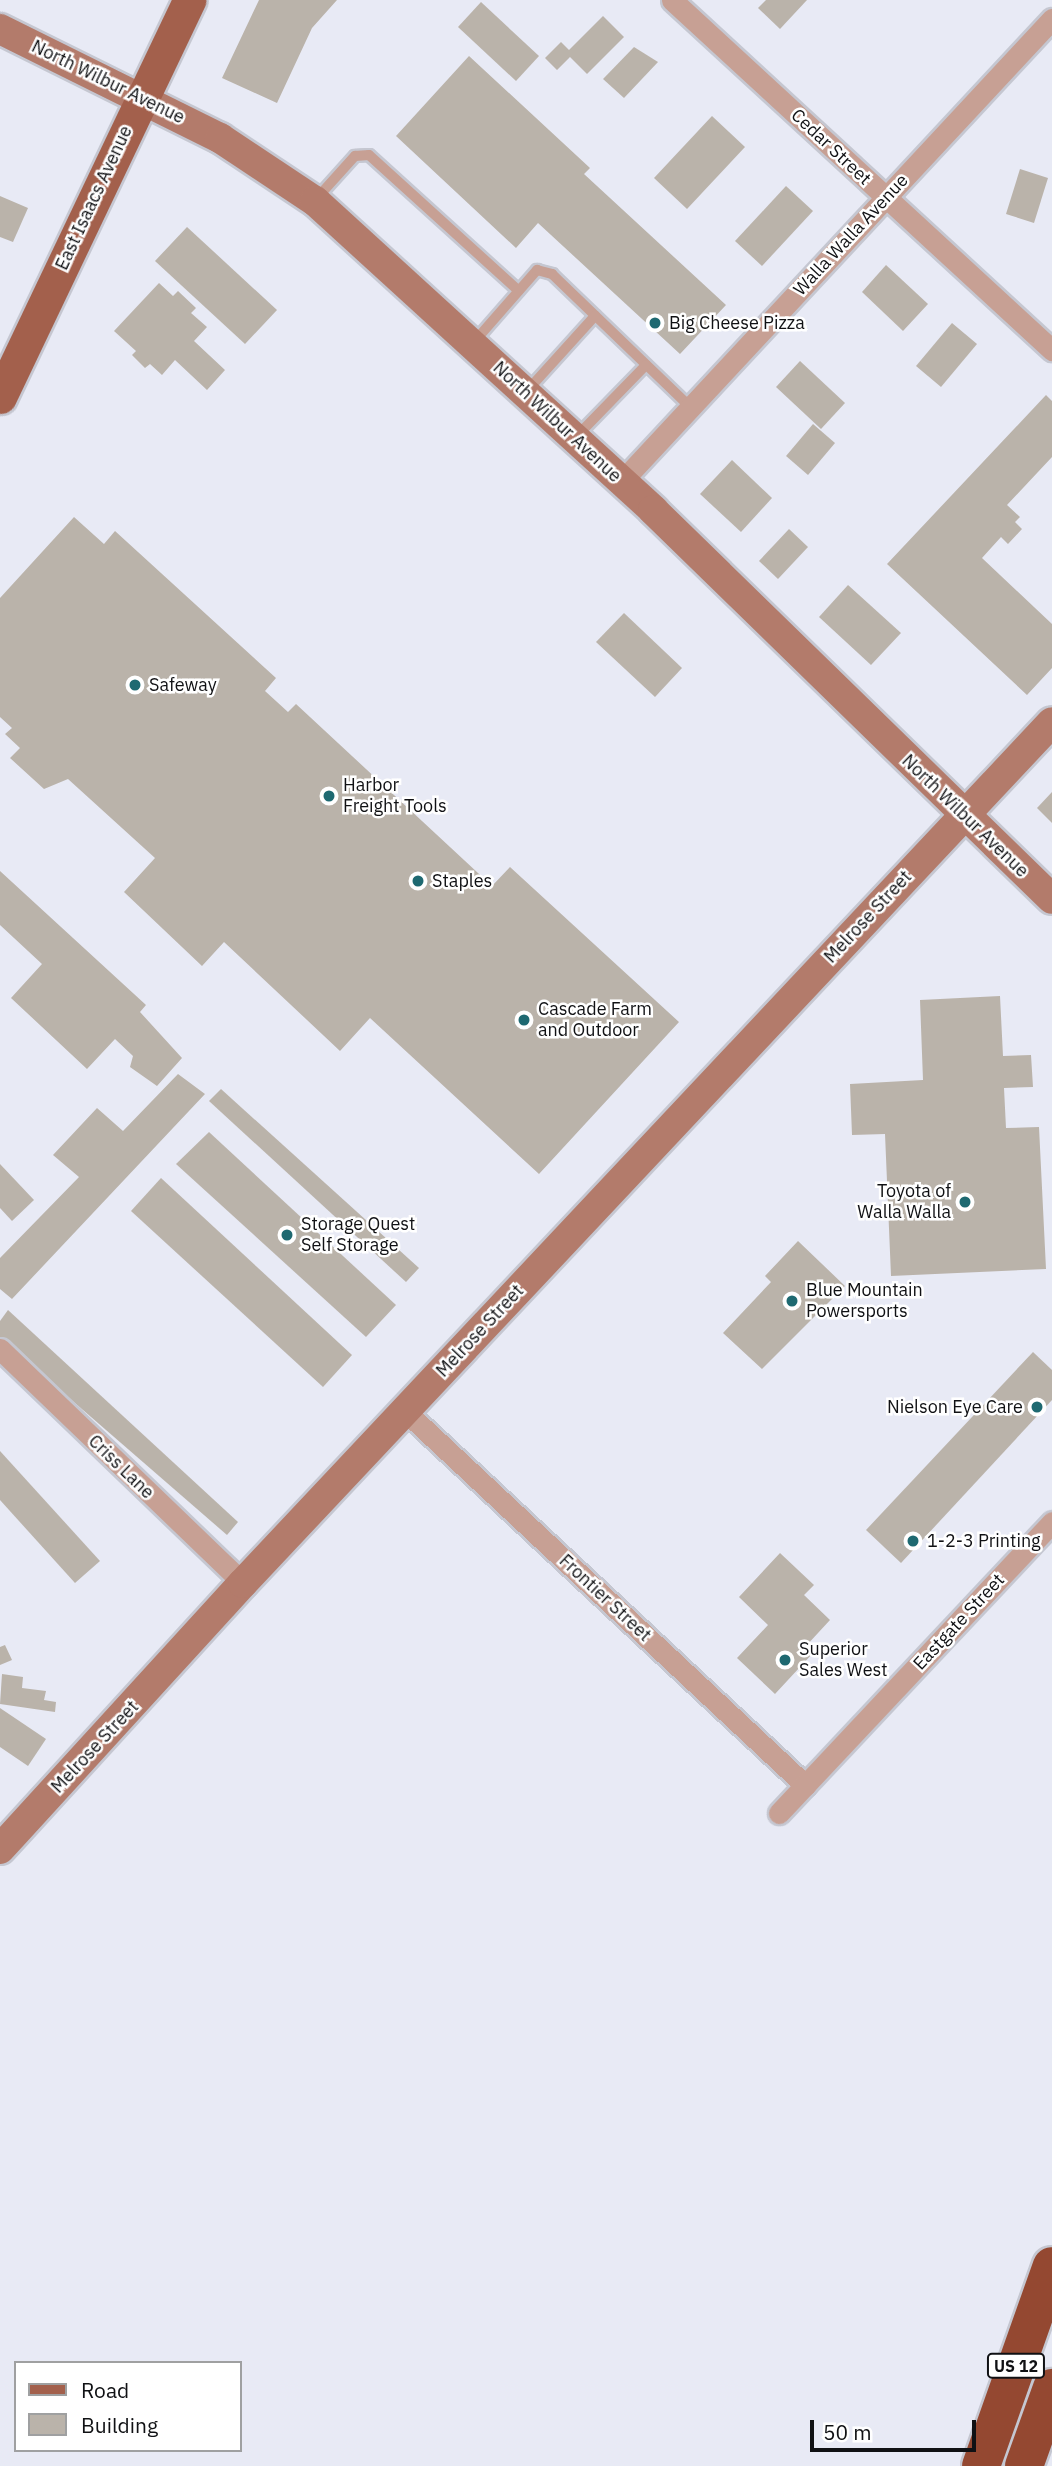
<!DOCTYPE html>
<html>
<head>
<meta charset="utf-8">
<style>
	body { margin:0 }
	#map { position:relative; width:1052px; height:2466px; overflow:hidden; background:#e8eaf5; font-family:"IBM Plex Sans",sans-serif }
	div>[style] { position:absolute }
	.building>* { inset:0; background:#bab3aa }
	.roads { filter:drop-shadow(2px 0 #c5c7d1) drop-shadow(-2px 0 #c5c7d1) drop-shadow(0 2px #c5c7d1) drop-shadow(0 -2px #c5c7d1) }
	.lane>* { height:10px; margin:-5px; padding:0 5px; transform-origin:5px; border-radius:5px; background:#c7a094 }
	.street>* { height:21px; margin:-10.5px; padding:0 10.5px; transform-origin:10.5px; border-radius:10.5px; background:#c7a094 }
	.secondary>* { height:30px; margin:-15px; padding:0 15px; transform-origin:15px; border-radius:15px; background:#b37b6b }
	.primary>* { height:33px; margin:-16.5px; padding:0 16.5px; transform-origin:16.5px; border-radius:16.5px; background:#a3604c }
	.highway>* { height:38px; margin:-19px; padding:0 19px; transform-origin:19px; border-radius:19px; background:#944831 }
	.dots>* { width:19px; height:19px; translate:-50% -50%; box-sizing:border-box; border:4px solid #fff; border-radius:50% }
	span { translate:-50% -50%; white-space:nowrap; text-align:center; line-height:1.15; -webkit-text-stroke:5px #fff; paint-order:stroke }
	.shield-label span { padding:2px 5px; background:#fff; border:2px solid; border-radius:5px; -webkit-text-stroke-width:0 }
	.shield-label { font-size:16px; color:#101114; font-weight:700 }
	.street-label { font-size:18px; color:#101114 }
	.poi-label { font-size:18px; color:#101114 }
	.left { translate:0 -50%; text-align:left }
	.right { translate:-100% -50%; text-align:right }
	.legend { position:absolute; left:14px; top:2361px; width:228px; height:91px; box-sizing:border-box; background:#fff; border:2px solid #9fa0a1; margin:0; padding:9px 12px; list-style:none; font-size:21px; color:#101114 }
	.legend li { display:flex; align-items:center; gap:14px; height:35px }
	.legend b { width:35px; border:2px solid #9fa0a1 }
	.scale { position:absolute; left:810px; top:2420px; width:166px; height:32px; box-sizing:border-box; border:4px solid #101114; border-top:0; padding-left:9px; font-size:21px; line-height:24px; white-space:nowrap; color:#101114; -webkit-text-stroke:5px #fff; paint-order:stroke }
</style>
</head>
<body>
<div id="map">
	<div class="building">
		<i style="clip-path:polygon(259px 0,337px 0,312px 28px,277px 103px,222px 78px)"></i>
		<i style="clip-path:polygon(766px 0,807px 0,780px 29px,758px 8px)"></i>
		<i style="clip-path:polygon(481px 2px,539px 56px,516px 81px,458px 27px)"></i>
		<i style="clip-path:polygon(603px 16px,624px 37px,587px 74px,570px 57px,557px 70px,545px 58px,561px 42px,569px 50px)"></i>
		<i style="clip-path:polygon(634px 47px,658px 62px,624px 98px,603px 79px)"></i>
		<i style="clip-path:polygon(469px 56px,590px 168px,584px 174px,726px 305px,680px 354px,538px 223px,516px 248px,396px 136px)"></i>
		<i style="clip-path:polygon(712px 116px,745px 147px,687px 209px,654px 178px)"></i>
		<i style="clip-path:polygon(1020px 169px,1048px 178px,1034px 223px,1006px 214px)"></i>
		<i style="clip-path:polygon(786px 186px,813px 211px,762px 266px,735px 241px)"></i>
		<i style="clip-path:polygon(0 196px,28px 208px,13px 242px,0 237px)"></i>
		<i style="clip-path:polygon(187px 227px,277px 310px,245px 344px,155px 261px)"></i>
		<i style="clip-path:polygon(886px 265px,928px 304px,903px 331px,862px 292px)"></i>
		<i style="clip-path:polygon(159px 283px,173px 296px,178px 291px,196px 308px,191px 313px,207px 327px,194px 341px,225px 370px,207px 390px,175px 360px,162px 375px,150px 364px,145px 368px,132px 355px,136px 351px,114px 331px)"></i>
		<i style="clip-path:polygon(952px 323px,977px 344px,941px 387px,916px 366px)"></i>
		<i style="clip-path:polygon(800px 361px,845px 403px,821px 429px,776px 387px)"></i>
		<i style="clip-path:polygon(1046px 395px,1052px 401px,1052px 457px,1007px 505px,1020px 517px,1015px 522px,1022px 529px,1008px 544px,1001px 537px,982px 558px,1052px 624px,1052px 668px,1027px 695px,887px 564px)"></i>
		<i style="clip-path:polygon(813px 424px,835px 443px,808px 475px,786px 456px)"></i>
		<i style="clip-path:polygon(732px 460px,772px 498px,741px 532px,700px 494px)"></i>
		<i style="clip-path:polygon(74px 517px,104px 544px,115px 531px,276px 678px,265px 691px,288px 712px,296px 704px,492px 886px,510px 867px,679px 1022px,539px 1174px,370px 1018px,340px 1051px,224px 942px,202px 966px,124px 892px,155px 858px,68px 779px,44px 789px,10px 758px,20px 748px,5px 734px,12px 728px,0 717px,0 598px)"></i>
		<i style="clip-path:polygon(789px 529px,808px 547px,778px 579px,759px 561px)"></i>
		<i style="clip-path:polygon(848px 585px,901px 633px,871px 665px,819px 617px)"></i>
		<i style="clip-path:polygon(624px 613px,682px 668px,655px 697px,596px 642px)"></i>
		<i style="clip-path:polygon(1052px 792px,1052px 823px,1037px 808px)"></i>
		<i style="clip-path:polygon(0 871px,146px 1005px,140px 1012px,182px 1058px,157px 1086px,130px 1067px,133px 1056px,115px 1039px,87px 1069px,11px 998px,42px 964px,0 925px)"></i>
		<i style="clip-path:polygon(1000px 996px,1003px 1056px,1031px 1055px,1033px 1087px,1004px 1088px,1006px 1128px,1039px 1127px,1046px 1269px,891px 1276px,885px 1134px,852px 1135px,850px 1084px,923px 1080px,920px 1000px)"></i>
		<i style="clip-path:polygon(178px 1074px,205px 1094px,12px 1299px,0 1289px,0 1258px,79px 1177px,53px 1155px,97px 1108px,123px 1131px)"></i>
		<i style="clip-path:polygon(221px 1089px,419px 1268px,406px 1282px,209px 1101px)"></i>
		<i style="clip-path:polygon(209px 1132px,396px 1305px,366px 1337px,176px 1164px)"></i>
		<i style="clip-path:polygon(0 1164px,34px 1200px,12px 1221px,0 1208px)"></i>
		<i style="clip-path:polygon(161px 1178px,352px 1355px,323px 1387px,131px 1211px)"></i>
		<i style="clip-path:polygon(798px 1241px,845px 1286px,762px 1369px,723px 1333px,771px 1282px,765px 1276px)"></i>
		<i style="clip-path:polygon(8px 1310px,238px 1522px,227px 1535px,0 1338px,0 1321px)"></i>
		<i style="clip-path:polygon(1033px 1352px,1052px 1370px,1052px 1400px,901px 1563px,866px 1530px)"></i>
		<i style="clip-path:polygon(0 1451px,100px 1561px,75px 1583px,0 1500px)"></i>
		<i style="clip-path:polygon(780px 1553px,814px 1585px,804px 1595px,830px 1620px,806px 1646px,813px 1653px,775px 1694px,737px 1658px,768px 1625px,739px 1597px)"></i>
		<i style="clip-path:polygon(5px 1645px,12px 1660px,0 1665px,0 1647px)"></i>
		<i style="clip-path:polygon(2px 1674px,23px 1677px,22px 1688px,46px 1691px,44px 1700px,56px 1702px,55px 1712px,0 1704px)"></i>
		<i style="clip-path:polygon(0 1708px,46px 1739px,28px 1766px,0 1747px)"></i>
	</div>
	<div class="roads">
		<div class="lane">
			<i style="left:317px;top:198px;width:57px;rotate:-47.9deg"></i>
			<i style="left:355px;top:156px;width:14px;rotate:-4deg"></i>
			<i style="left:369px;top:155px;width:202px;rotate:42.2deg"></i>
			<i style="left:474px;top:342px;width:96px;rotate:-48.8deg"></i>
			<i style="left:537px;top:270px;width:16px;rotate:15deg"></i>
			<i style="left:552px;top:274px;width:192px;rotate:43.9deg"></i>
			<i style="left:526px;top:392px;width:103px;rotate:-47.8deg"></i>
			<i style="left:575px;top:438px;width:102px;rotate:-45.8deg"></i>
		</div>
		<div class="street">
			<i style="left:672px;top:0;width:517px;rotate:42.65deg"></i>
			<i style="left:621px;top:482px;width:633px;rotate:-47.05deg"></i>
			<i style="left:0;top:1349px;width:337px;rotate:43.9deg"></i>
			<i style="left:405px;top:1411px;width:548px;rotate:43.08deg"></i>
			<i style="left:779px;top:1813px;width:399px;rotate:-46.8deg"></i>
		</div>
		<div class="secondary">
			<i style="left:0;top:29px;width:246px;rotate:26.4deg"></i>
			<i style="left:220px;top:138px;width:114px;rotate:33.6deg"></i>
			<i style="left:315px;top:201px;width:458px;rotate:42.4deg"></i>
			<i style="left:653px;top:510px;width:557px;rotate:44.27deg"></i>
			<i style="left:0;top:1849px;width:360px;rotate:-47.6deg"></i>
			<i style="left:243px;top:1583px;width:1181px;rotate:-46.78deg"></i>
		</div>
		<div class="primary">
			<i style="left:0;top:397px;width:440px;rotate:-64.5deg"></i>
		</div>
		<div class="highway">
			<i style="left:981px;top:2466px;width:212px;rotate:-70.5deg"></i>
			<i style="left:1024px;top:2466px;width:83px;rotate:-70.3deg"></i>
		</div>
	</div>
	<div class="dots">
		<i style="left:655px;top:323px;background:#1e6971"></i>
		<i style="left:135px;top:685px;background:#1e6971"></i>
		<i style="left:329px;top:796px;background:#1e6971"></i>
		<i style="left:418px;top:881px;background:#1e6971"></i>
		<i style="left:524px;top:1020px;background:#1e6971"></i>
		<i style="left:965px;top:1202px;background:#1e6971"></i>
		<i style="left:287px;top:1235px;background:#1e6971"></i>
		<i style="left:792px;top:1301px;background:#1e6971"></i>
		<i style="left:1037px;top:1407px;background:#1e6971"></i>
		<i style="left:913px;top:1541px;background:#1e6971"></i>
		<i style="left:785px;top:1660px;background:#1e6971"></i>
	</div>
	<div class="shield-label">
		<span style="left:1016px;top:2366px">US 12</span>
	</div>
	<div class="street-label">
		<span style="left:108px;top:82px;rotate:26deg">North Wilbur Avenue</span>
		<span style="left:831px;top:147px;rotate:43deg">Cedar Street</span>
		<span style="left:94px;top:198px;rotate:-65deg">East Isaacs Avenue</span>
		<span style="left:851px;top:235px;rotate:-47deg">Walla Walla Avenue</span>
		<span style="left:557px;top:422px;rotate:43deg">North Wilbur Avenue</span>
		<span style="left:965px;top:816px;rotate:44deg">North Wilbur Avenue</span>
		<span style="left:868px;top:917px;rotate:-47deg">Melrose Street</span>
		<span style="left:480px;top:1331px;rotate:-47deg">Melrose Street</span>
		<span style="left:121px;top:1467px;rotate:44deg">Criss Lane</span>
		<span style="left:605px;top:1598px;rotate:43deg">Frontier Street</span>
		<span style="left:959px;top:1622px;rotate:-47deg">Eastgate Street</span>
		<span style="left:95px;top:1747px;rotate:-47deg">Melrose Street</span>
	</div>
	<div class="poi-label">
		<span class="left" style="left:669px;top:323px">Big Cheese Pizza</span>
		<span class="left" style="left:149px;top:685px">Safeway</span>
		<span class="left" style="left:343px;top:796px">Harbor<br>Freight Tools</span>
		<span class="left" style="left:432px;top:881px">Staples</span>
		<span class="left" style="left:538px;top:1020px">Cascade Farm<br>and Outdoor</span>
		<span class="right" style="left:951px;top:1202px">Toyota of<br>Walla Walla</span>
		<span class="left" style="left:301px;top:1235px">Storage Quest<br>Self Storage</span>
		<span class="left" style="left:806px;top:1301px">Blue Mountain<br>Powersports</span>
		<span class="right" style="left:1023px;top:1407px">Nielson Eye Care</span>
		<span class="left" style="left:927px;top:1541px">1-2-3 Printing</span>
		<span class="left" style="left:799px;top:1660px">Superior<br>Sales West</span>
	</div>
	<ul class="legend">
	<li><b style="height:9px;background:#a3604c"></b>Road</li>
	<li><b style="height:19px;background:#bab3aa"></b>Building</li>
	</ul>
	<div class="scale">50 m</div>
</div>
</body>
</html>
